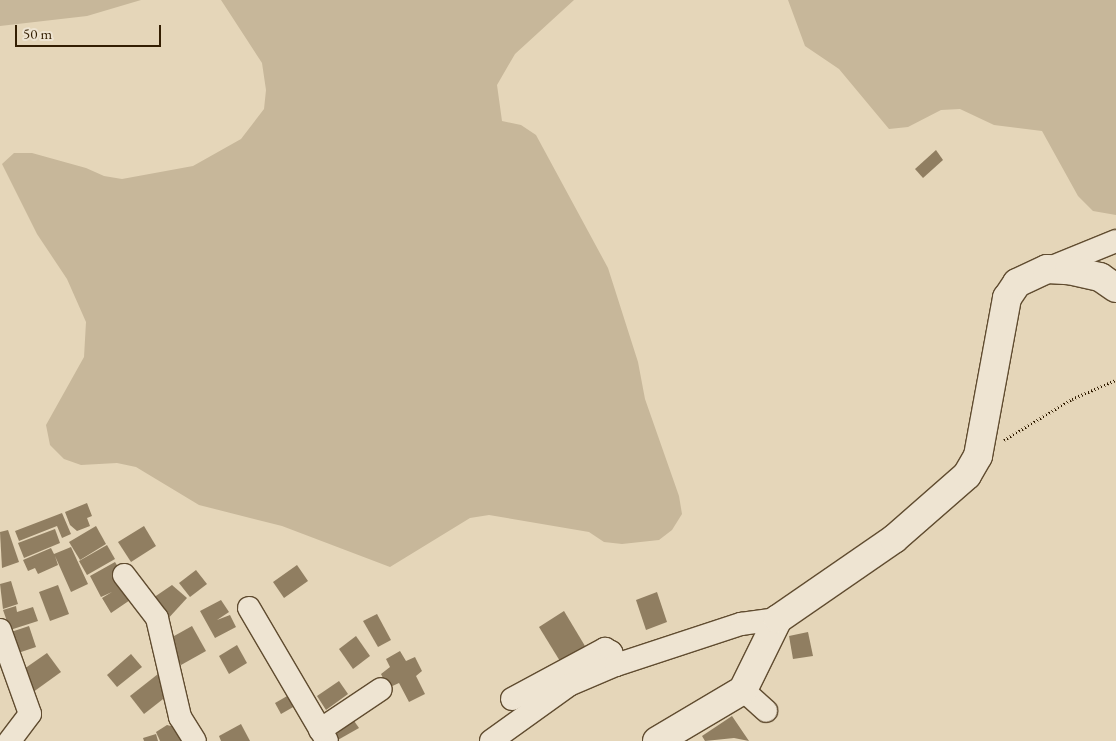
<!DOCTYPE html>
<html>
<head>
<meta charset="utf-8">
<style>
	body { margin:0 }
	#map { position:relative; width:1116px; height:741px; overflow:hidden; background:#e5d6b9; font-family:"EB Garamond",serif }
	div>[style] { position:absolute }
	.green>* { inset:0; background:#c7b79a }
	.building>* { inset:0; background:#907e61 }
	.path>* { height:3px; margin-top:-1.5px; transform-origin:0; background:repeating-linear-gradient(90deg,#331e02 0 1px,transparent 0 3.5px) }
	.roads { filter:drop-shadow(1px 0 #604c30) drop-shadow(-1px 0 #604c30) drop-shadow(0 1px #604c30) drop-shadow(0 -1px #604c30) }
	.minor>* { height:22px; margin:-11px; padding:0 11px; transform-origin:11px; border-radius:11px; background:#eee4d2 }
	.tertiary>* { height:28px; margin:-14px; padding:0 14px; transform-origin:14px; border-radius:14px; background:#eee4d2 }
	span { translate:-50% -50%; white-space:nowrap; text-align:center; line-height:1.15; -webkit-text-stroke:5px #eee4d2; paint-order:stroke }
	.scale { position:absolute; left:15px; top:25px; width:146px; height:22px; box-sizing:border-box; border:2px solid #331e02; border-top:0; padding-left:6px; font-size:15px; line-height:18px; white-space:nowrap; color:#331e02; -webkit-text-stroke:4px #eee4d2; paint-order:stroke }
</style>
</head>
<body>
<div id="map">
	<div class="green">
		<i style="clip-path:polygon(0 0,141px 0,87px 16px,0 26px)"></i>
		<i style="clip-path:polygon(221px 0,574px 0,515px 54px,497px 85px,502px 121px,521px 125px,536px 135px,608px 268px,638px 362px,645px 399px,679px 496px,682px 514px,672px 530px,659px 540px,622px 544px,604px 542px,589px 532px,489px 515px,470px 518px,390px 567px,282px 526px,199px 505px,136px 467px,117px 463px,81px 465px,64px 459px,50px 445px,46px 425px,84px 357px,86px 322px,67px 279px,37px 234px,2px 164px,14px 153px,32px 153px,86px 168px,104px 176px,122px 179px,193px 166px,241px 139px,264px 109px,266px 90px,262px 63px)"></i>
		<i style="clip-path:polygon(788px 0,1116px 0,1116px 215px,1093px 211px,1078px 196px,1042px 131px,994px 125px,960px 109px,941px 110px,908px 127px,889px 129px,839px 69px,805px 46px)"></i>
	</div>
	<div class="building">
		<i style="clip-path:polygon(936px 150px,943px 160px,923px 178px,915px 169px)"></i>
		<i style="clip-path:polygon(87px 503px,92px 516px,87px 518px,90px 526px,77px 531px,70px 525px,65px 512px)"></i>
		<i style="clip-path:polygon(62px 513px,71px 534px,62px 538px,57px 526px,19px 541px,15px 531px)"></i>
		<i style="clip-path:polygon(96px 526px,106px 544px,80px 560px,69px 542px)"></i>
		<i style="clip-path:polygon(144px 526px,156px 546px,131px 562px,118px 542px)"></i>
		<i style="clip-path:polygon(55px 529px,60px 543px,24px 558px,18px 543px)"></i>
		<i style="clip-path:polygon(8px 530px,19px 562px,2px 568px,0 532px)"></i>
		<i style="clip-path:polygon(107px 545px,115px 559px,87px 575px,79px 561px)"></i>
		<i style="clip-path:polygon(71px 547px,88px 584px,71px 592px,55px 556px,58px 565px,38px 574px,35px 568px,28px 571px,23px 560px,51px 548px,54px 554px)"></i>
		<i style="clip-path:polygon(115px 562px,136px 596px,111px 613px,102px 598px,112px 592px,101px 597px,90px 576px)"></i>
		<i style="clip-path:polygon(297px 565px,308px 581px,284px 598px,273px 582px)"></i>
		<i style="clip-path:polygon(196px 570px,207px 584px,190px 597px,179px 583px)"></i>
		<i style="clip-path:polygon(11px 581px,18px 604px,3px 609px,0 584px)"></i>
		<i style="clip-path:polygon(58px 585px,69px 614px,50px 621px,39px 592px)"></i>
		<i style="clip-path:polygon(172px 585px,187px 598px,165px 622px,150px 600px)"></i>
		<i style="clip-path:polygon(657px 592px,667px 622px,646px 630px,636px 600px)"></i>
		<i style="clip-path:polygon(221px 600px,229px 612px,217px 620px,230px 615px,236px 627px,215px 638px,200px 611px)"></i>
		<i style="clip-path:polygon(16px 606px,17px 612px,33px 607px,38px 621px,10px 630px,3px 610px)"></i>
		<i style="clip-path:polygon(564px 611px,588px 651px,563px 666px,539px 627px)"></i>
		<i style="clip-path:polygon(377px 614px,391px 640px,378px 647px,363px 621px)"></i>
		<i style="clip-path:polygon(29px 626px,36px 647px,12px 655px,5px 634px)"></i>
		<i style="clip-path:polygon(192px 626px,206px 651px,181px 665px,167px 640px)"></i>
		<i style="clip-path:polygon(808px 632px,813px 656px,793px 659px,789px 636px)"></i>
		<i style="clip-path:polygon(356px 636px,370px 656px,353px 669px,339px 649px)"></i>
		<i style="clip-path:polygon(237px 645px,247px 663px,229px 674px,219px 656px)"></i>
		<i style="clip-path:polygon(400px 651px,406px 661px,415px 657px,422px 671px,416px 676px,425px 694px,409px 702px,399px 683px,388px 688px,381px 674px,390px 667px,386px 659px)"></i>
		<i style="clip-path:polygon(47px 653px,61px 672px,29px 695px,24px 669px)"></i>
		<i style="clip-path:polygon(131px 654px,142px 667px,117px 687px,107px 675px)"></i>
		<i style="clip-path:polygon(158px 674px,172px 692px,144px 714px,130px 696px)"></i>
		<i style="clip-path:polygon(339px 681px,348px 694px,326px 710px,317px 696px)"></i>
		<i style="clip-path:polygon(289px 695px,295px 706px,281px 714px,275px 703px)"></i>
		<i style="clip-path:polygon(732px 716px,749px 741px,734px 738px,705px 741px,702px 736px)"></i>
		<i style="clip-path:polygon(352px 718px,359px 728px,336px 741px,330px 733px)"></i>
		<i style="clip-path:polygon(241px 724px,250px 741px,221px 741px,219px 736px)"></i>
		<i style="clip-path:polygon(167px 725px,187px 730px,193px 741px,160px 741px,156px 732px)"></i>
		<i style="clip-path:polygon(156px 734px,158px 741px,144px 741px,143px 738px)"></i>
	</div>
	<div class="path">
		<i style="left:1004px;top:440px;width:79px;rotate:-31.1deg"></i>
		<i style="left:1072px;top:399px;width:48px;rotate:-23.4deg"></i>
	</div>
	<div class="roads">
		<div class="minor">
			<i style="left:1047px;top:269px;width:74px;rotate:-22.1deg"></i>
			<i style="left:124px;top:575px;width:54px;rotate:52.5deg"></i>
			<i style="left:157px;top:618px;width:102px;rotate:76.9deg"></i>
			<i style="left:180px;top:717px;width:28px;rotate:58deg"></i>
			<i style="left:249px;top:608px;width:154px;rotate:59.6deg"></i>
			<i style="left:0;top:630px;width:89px;rotate:70.3deg"></i>
			<i style="left:30px;top:714px;width:34px;rotate:127deg"></i>
			<i style="left:743px;top:690px;width:31px;rotate:42deg"></i>
			<i style="left:512px;top:699px;width:106px;rotate:-28.3deg"></i>
			<i style="left:605px;top:649px;width:7px;rotate:27deg"></i>
			<i style="left:611px;top:652px;width:14px;rotate:69deg"></i>
			<i style="left:320px;top:730px;width:73px;rotate:-33.9deg"></i>
			<i style="left:491px;top:741px;width:96px;rotate:-35.7deg"></i>
			<i style="left:569px;top:685px;width:51px;rotate:-23.1deg"></i>
			<i style="left:616px;top:665px;width:132px;rotate:-18.2deg"></i>
			<i style="left:741px;top:624px;width:37px;rotate:-8deg"></i>
		</div>
		<div class="tertiary">
			<i style="left:657px;top:741px;width:100px;rotate:-30.7deg"></i>
			<i style="left:743px;top:690px;width:79px;rotate:-63.8deg"></i>
			<i style="left:778px;top:619px;width:141px;rotate:-34.6deg"></i>
			<i style="left:894px;top:539px;width:97px;rotate:-41.2deg"></i>
			<i style="left:967px;top:475px;width:22px;rotate:-60deg"></i>
			<i style="left:978px;top:456px;width:161px;rotate:-79.6deg"></i>
			<i style="left:1007px;top:298px;width:18px;rotate:-56deg"></i>
			<i style="left:1017px;top:283px;width:33px;rotate:-25deg"></i>
			<i style="left:1047px;top:269px;width:22px;rotate:3deg"></i>
			<i style="left:1069px;top:270px;width:32px;rotate:13deg"></i>
			<i style="left:1100px;top:277px;width:19px;rotate:35deg"></i>
		</div>
	</div>
	<div class="scale">50 m</div>
</div>
</body>
</html>
